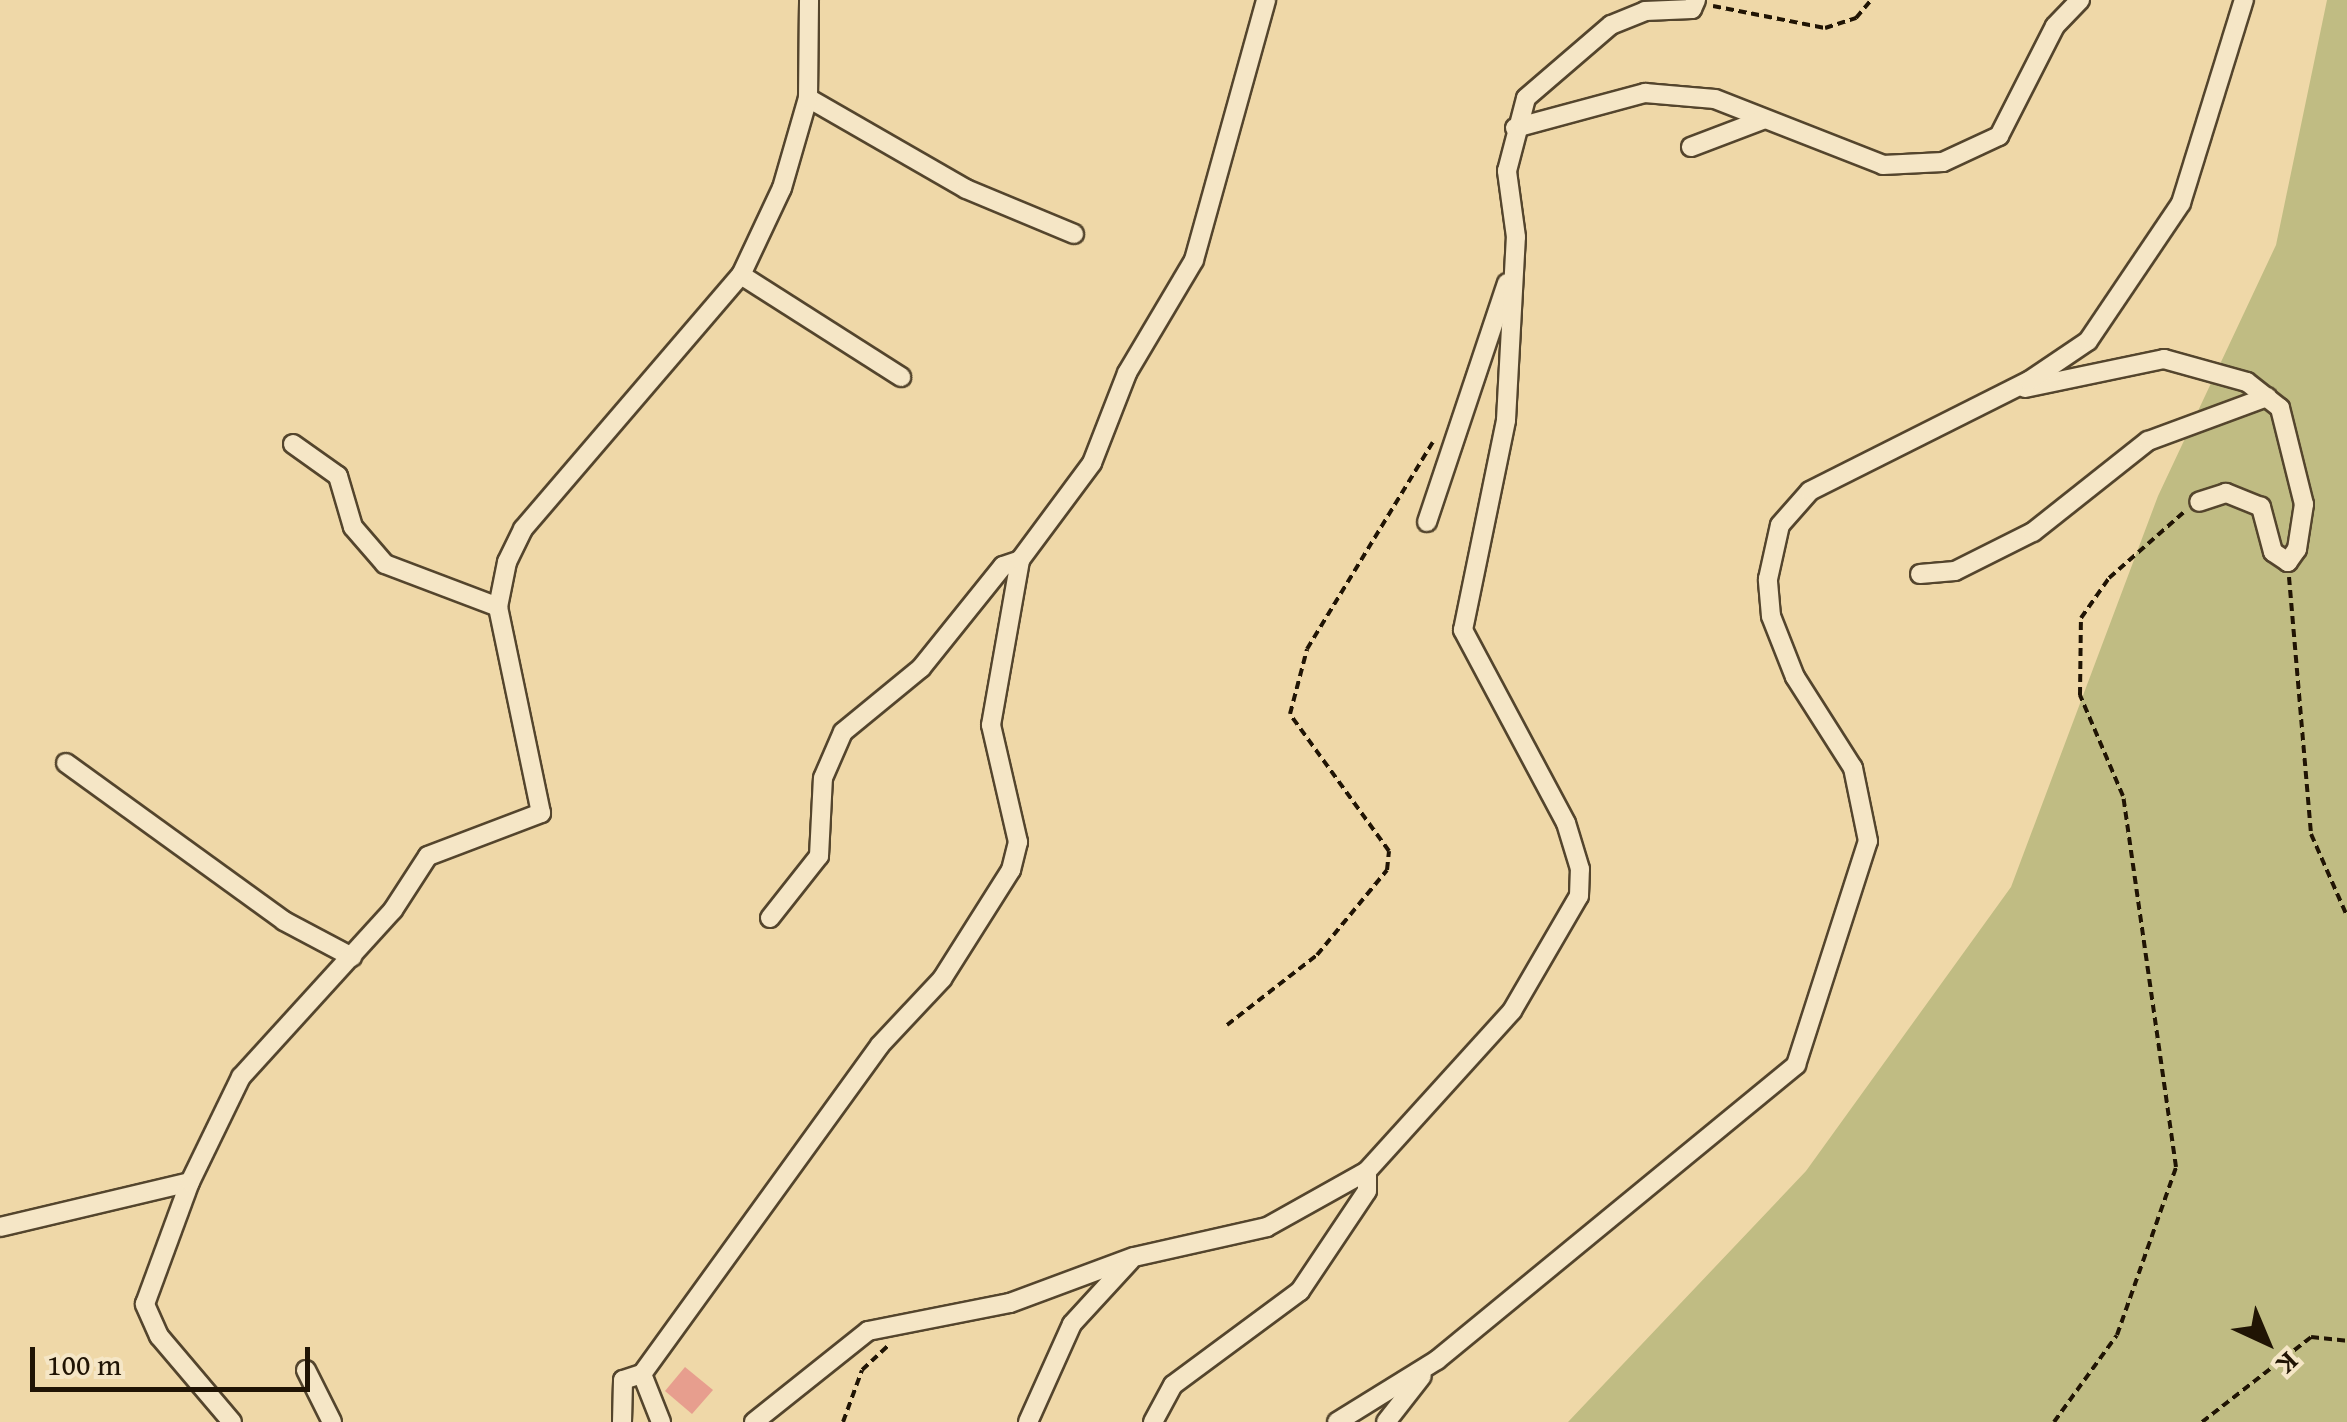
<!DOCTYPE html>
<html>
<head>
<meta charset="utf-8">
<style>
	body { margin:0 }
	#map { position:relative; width:2347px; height:1422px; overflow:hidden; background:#efd8a8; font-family:"Gentium Book Plus",serif }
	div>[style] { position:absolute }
	.green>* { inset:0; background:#c0bc83 }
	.building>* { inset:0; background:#e79e8e }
	.path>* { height:4px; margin-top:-2px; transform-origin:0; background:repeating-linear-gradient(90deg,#201404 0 8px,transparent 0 13px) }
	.roads { filter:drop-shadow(2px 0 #54452d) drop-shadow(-2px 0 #54452d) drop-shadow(0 2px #54452d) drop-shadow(0 -2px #54452d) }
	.street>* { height:18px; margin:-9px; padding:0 9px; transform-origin:9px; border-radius:9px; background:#f5e6c6 }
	span { translate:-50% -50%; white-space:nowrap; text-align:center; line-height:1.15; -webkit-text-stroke:10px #f5e6c6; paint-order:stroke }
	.north { position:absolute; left:2217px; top:1292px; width:100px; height:100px; -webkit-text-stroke:8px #f5e6c6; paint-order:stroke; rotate:136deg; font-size:28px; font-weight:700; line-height:40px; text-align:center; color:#201404 }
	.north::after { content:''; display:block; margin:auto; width:35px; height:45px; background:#201404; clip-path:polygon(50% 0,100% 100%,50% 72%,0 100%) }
	.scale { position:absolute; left:30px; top:1347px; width:280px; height:45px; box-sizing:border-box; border:5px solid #201404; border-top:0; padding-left:12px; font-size:30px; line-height:35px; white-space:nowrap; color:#201404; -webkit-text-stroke:8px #f5e6c6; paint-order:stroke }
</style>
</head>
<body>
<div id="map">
	<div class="green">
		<i style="clip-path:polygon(2327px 0,2347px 0,2347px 1422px,1568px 1422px,1806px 1171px,2011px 887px,2158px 496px,2276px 245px)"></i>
	</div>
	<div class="building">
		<i style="clip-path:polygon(685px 1367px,713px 1390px,692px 1414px,665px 1391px)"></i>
	</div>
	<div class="path">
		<i style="left:1713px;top:6px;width:114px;rotate:11.1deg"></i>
		<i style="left:1825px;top:28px;width:33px;rotate:-18deg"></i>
		<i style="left:1856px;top:18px;width:23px;rotate:-50deg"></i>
		<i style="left:2289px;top:577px;width:258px;rotate:85.1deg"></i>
		<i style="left:2311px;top:834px;width:90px;rotate:66.3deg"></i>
		<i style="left:1227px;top:1025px;width:114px;rotate:-37.9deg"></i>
		<i style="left:1317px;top:955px;width:110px;rotate:-50.5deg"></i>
		<i style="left:1387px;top:870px;width:19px;rotate:-84deg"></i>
		<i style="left:1389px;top:851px;width:169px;rotate:-125.9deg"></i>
		<i style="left:1290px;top:714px;width:67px;rotate:-75.3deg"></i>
		<i style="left:1307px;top:649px;width:242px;rotate:-58.7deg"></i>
		<i style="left:843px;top:1422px;width:55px;rotate:-69.9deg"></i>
		<i style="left:862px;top:1370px;width:38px;rotate:-43deg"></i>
		<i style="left:2054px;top:1422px;width:107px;rotate:-54.1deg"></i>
		<i style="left:2117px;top:1335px;width:178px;rotate:-70.6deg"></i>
		<i style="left:2176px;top:1167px;width:375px;rotate:-98.1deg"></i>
		<i style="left:2123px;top:796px;width:110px;rotate:-113.1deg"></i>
		<i style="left:2080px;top:695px;width:77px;rotate:-89.3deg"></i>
		<i style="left:2081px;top:618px;width:49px;rotate:-55deg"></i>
		<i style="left:2109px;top:578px;width:103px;rotate:-41.4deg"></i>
		<i style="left:2202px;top:1422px;width:138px;rotate:-37.9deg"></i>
		<i style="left:2311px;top:1337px;width:36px;rotate:6deg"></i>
	</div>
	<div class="roads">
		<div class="street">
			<i style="left:808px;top:98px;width:182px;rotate:29.9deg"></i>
			<i style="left:966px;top:189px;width:117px;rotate:22.6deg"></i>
			<i style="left:1515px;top:128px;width:135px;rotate:-15.1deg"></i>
			<i style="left:1645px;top:93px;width:70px;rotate:4.9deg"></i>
			<i style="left:1715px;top:99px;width:180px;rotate:21.4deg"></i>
			<i style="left:1883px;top:165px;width:60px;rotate:-2.9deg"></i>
			<i style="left:1943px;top:162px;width:62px;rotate:-24.9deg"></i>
			<i style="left:1999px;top:136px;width:123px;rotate:-63deg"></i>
			<i style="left:2055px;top:26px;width:36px;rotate:-46deg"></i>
			<i style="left:1691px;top:147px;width:76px;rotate:-20.8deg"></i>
			<i style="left:741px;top:275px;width:190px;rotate:32.5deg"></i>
			<i style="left:2025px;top:388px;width:142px;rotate:-11.8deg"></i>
			<i style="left:2164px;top:359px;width:86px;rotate:15.5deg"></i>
			<i style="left:2247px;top:382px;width:42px;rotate:38.2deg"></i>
			<i style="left:2280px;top:408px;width:99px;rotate:76deg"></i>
			<i style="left:2304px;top:504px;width:46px;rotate:98.8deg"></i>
			<i style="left:2297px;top:549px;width:16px;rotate:125deg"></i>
			<i style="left:2288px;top:562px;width:18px;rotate:-146deg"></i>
			<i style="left:2273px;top:552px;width:47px;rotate:-104.9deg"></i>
			<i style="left:2261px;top:507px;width:38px;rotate:-158deg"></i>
			<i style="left:2226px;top:493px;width:28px;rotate:162deg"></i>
			<i style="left:293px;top:444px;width:55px;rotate:35.4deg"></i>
			<i style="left:338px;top:476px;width:53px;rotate:73.6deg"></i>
			<i style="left:353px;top:527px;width:49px;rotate:49.1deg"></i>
			<i style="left:385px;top:564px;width:121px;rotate:20.8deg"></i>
			<i style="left:1427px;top:522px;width:252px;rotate:-71.5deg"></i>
			<i style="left:1920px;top:574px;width:35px;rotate:-5deg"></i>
			<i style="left:1955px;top:571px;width:87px;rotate:-26.6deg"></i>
			<i style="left:2033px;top:532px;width:147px;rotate:-38.4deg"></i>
			<i style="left:2148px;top:441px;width:127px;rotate:-20.3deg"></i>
			<i style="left:66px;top:763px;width:269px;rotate:35.9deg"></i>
			<i style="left:284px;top:921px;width:77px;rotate:27.9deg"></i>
			<i style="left:770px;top:918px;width:79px;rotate:-51.7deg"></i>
			<i style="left:819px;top:856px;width:78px;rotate:-87.1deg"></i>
			<i style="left:823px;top:778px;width:50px;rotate:-66.5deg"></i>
			<i style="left:843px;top:732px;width:101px;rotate:-39.4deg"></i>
			<i style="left:921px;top:668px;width:131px;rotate:-51.2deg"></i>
			<i style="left:1003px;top:566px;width:18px;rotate:-19deg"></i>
			<i style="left:0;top:1227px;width:195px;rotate:-13.3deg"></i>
			<i style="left:306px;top:1370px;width:58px;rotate:63.4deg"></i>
			<i style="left:642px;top:1374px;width:52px;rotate:68.4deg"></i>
			<i style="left:232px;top:1422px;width:113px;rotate:-130.3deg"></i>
			<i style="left:159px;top:1336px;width:35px;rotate:-114deg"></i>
			<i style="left:145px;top:1304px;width:130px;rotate:-69.8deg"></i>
			<i style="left:190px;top:1182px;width:117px;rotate:-64.1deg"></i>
			<i style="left:241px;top:1077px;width:226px;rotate:-47.7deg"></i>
			<i style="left:393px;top:910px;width:64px;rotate:-57.1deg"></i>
			<i style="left:428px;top:856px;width:121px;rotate:-20.8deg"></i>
			<i style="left:541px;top:813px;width:210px;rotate:-101.8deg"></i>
			<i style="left:498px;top:607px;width:46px;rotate:-78.7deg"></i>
			<i style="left:507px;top:562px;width:37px;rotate:-64deg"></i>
			<i style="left:523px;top:529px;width:335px;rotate:-49.4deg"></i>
			<i style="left:741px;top:275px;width:96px;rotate:-64.8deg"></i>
			<i style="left:782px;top:188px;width:94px;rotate:-73.9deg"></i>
			<i style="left:808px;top:98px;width:98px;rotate:-89.4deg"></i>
			<i style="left:622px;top:1422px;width:42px;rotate:-88.6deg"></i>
			<i style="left:623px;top:1380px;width:20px;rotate:-18deg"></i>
			<i style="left:642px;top:1374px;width:406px;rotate:-54.1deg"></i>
			<i style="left:880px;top:1045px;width:91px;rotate:-46.8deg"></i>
			<i style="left:942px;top:979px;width:129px;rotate:-57.7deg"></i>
			<i style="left:1011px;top:870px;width:29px;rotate:-76deg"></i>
			<i style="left:1018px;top:842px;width:120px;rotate:-103deg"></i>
			<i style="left:991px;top:725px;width:168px;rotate:-80deg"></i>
			<i style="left:1020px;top:560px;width:121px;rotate:-53.4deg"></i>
			<i style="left:1092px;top:463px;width:97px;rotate:-68.7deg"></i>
			<i style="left:1127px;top:373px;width:131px;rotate:-59.3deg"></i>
			<i style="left:1194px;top:260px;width:270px;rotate:-74.5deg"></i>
			<i style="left:754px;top:1422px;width:146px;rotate:-38.6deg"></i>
			<i style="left:868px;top:1331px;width:145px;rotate:-11.2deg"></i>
			<i style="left:1010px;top:1303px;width:132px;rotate:-20.4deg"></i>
			<i style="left:1134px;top:1257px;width:136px;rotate:-12.7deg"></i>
			<i style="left:1267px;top:1227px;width:115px;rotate:-29.2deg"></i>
			<i style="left:1367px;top:1171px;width:216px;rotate:-47.8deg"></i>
			<i style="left:1512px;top:1011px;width:133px;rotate:-59.8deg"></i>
			<i style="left:1579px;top:896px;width:27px;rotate:-88deg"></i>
			<i style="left:1580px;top:869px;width:48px;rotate:-106.9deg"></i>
			<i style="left:1566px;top:823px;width:219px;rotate:-118.1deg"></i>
			<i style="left:1463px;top:630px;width:214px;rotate:-78.4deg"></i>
			<i style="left:1506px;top:420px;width:183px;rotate:-86.9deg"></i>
			<i style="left:1516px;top:237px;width:67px;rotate:-97.8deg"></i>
			<i style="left:1507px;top:171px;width:75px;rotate:-75.4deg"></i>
			<i style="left:1526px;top:98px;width:112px;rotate:-40.7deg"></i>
			<i style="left:1611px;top:25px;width:37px;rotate:-22deg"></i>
			<i style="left:1645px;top:11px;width:47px;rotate:-2.4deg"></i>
			<i style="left:1692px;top:9px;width:10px;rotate:-66deg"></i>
			<i style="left:1028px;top:1422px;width:107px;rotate:-65.8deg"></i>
			<i style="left:1072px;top:1324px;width:86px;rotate:-47.4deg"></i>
			<i style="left:1153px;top:1422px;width:42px;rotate:-61.6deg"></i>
			<i style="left:1173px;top:1385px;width:158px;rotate:-36.5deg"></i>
			<i style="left:1300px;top:1291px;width:120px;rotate:-56.2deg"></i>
			<i style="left:1367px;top:1191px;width:20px;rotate:-90deg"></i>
			<i style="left:1337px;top:1422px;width:118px;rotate:-31.8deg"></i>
			<i style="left:1437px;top:1360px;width:465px;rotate:-39.4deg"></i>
			<i style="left:1796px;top:1065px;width:235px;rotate:-72.2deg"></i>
			<i style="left:1868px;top:841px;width:75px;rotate:-101.6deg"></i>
			<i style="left:1853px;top:768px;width:108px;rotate:-122.5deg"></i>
			<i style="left:1795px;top:677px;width:66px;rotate:-111.5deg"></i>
			<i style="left:1771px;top:616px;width:37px;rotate:-95deg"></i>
			<i style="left:1768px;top:579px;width:55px;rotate:-77.5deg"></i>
			<i style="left:1780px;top:525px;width:45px;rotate:-48.6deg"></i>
			<i style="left:1810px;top:491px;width:245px;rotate:-26.7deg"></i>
			<i style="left:2029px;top:381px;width:71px;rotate:-34.1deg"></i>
			<i style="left:2088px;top:341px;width:166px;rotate:-56deg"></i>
			<i style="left:2181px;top:203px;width:213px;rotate:-72.8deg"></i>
			<i style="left:1386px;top:1422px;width:58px;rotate:-52deg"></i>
		</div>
	</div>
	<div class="north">K</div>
	<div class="scale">100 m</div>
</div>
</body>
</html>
